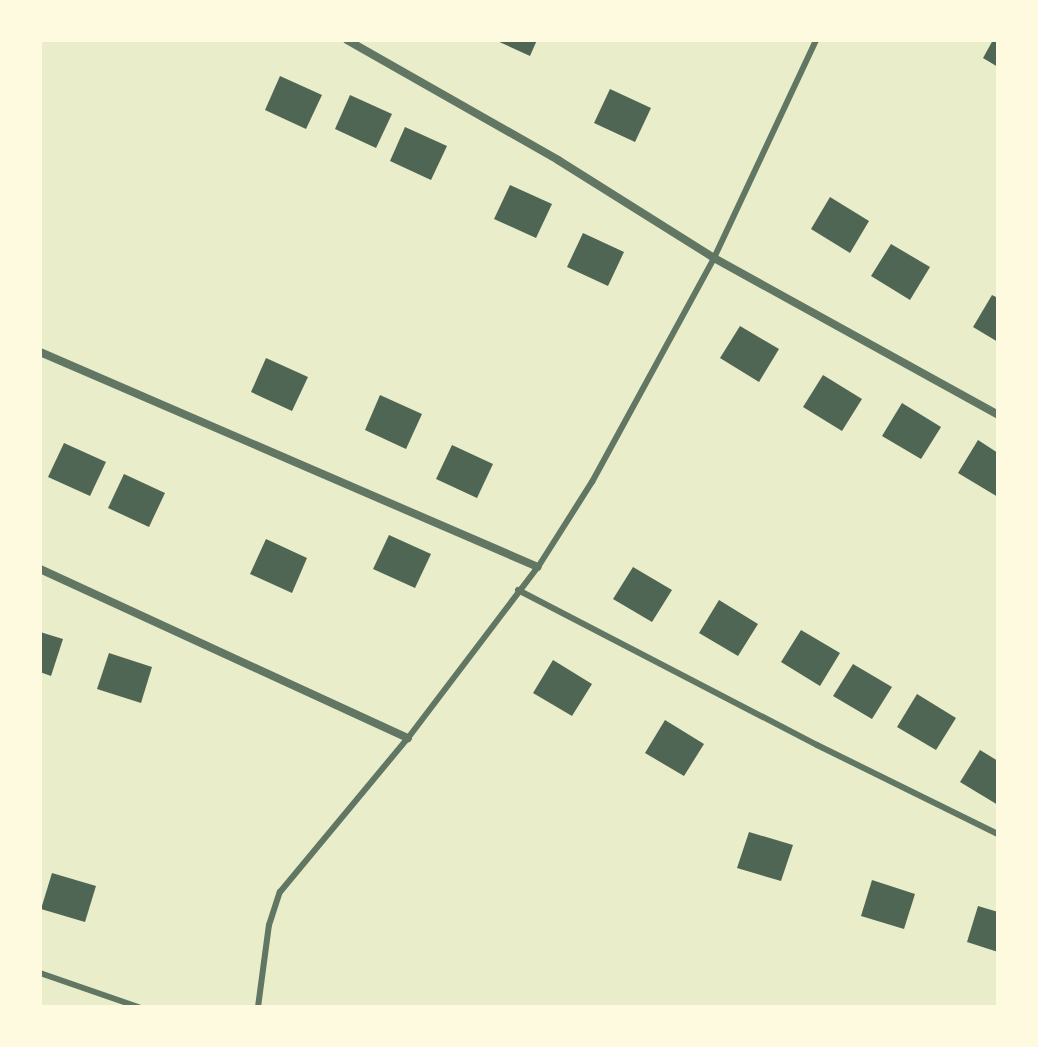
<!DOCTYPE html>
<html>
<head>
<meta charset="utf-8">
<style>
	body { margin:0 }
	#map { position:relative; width:1038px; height:1047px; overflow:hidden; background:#e9edc9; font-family:"PT Sans Narrow",sans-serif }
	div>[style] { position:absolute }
	.building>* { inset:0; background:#4f6655 }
	.service>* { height:6px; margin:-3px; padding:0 3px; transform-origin:3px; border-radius:3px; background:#617663 }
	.minor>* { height:8px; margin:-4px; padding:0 4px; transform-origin:4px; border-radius:4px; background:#617663 }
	span { translate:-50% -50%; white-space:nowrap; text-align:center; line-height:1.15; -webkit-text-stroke:6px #fefae0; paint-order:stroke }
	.frame { position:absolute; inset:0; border:42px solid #fefae0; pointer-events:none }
</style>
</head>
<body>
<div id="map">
	<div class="building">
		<i style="clip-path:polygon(495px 40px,537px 40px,530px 56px)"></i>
		<i style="clip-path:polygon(993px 40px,998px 40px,998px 67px,983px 58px)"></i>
		<i style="clip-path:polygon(280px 76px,322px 95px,306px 129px,265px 110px)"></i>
		<i style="clip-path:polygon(610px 89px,651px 108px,635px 142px,594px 123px)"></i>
		<i style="clip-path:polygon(350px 95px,392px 114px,376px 148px,335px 129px)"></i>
		<i style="clip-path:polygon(405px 127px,447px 146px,431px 180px,390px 161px)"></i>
		<i style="clip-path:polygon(510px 185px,552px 204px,536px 238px,494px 219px)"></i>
		<i style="clip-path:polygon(830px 197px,869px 221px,850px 253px,811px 229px)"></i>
		<i style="clip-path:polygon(583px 233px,624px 252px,608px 286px,567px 267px)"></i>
		<i style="clip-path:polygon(891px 244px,930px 267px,910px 300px,871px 276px)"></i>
		<i style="clip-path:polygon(992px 295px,998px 298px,998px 342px,973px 327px)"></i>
		<i style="clip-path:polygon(740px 326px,779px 349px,759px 382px,720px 358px)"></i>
		<i style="clip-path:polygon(266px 358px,308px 377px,292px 411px,251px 392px)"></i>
		<i style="clip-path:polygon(823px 375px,862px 399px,842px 431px,803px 407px)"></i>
		<i style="clip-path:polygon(380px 395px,422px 414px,406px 449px,365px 430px)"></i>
		<i style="clip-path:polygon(902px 403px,941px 427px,921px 459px,882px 436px)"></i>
		<i style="clip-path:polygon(978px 440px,998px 453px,998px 497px,958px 473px)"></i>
		<i style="clip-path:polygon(64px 443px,106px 462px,90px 496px,48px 477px)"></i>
		<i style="clip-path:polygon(452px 445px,493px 464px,477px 498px,436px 479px)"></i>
		<i style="clip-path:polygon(124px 474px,165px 493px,149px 527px,108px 508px)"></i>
		<i style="clip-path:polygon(389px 535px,431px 554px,415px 588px,373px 569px)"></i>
		<i style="clip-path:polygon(266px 539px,307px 558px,292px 593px,250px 574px)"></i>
		<i style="clip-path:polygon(633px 567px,672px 590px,652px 622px,613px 599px)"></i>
		<i style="clip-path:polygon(719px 600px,758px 624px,738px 656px,699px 633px)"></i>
		<i style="clip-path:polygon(801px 630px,840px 653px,820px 686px,781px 662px)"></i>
		<i style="clip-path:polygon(40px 632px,63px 639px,51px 676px,40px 672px)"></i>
		<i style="clip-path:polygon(109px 653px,152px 667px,141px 703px,97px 689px)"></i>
		<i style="clip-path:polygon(553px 660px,592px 684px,572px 716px,533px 693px)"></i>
		<i style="clip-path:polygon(853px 664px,892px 687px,872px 719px,833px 696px)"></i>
		<i style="clip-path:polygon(917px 694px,956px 718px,936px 750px,897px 727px)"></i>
		<i style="clip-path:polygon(665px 720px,704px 744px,684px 776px,645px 753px)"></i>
		<i style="clip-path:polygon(980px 750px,998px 761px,998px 805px,960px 782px)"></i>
		<i style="clip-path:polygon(749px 832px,793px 845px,781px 881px,737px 868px)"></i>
		<i style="clip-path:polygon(52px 873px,96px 886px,85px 922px,41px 909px)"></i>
		<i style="clip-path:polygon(872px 880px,915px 894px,904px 929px,861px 916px)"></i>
		<i style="clip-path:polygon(978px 906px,998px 912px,998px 952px,967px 942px)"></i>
	</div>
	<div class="service">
		<i style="left:518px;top:590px;width:337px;rotate:27.4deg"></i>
		<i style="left:817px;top:745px;width:202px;rotate:26.2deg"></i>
		<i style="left:40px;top:973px;width:104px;rotate:19.1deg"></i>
		<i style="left:258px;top:1007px;width:83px;rotate:-82.4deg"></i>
		<i style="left:269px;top:925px;width:35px;rotate:-72deg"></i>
		<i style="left:280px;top:892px;width:200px;rotate:-50.3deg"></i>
		<i style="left:408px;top:738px;width:215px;rotate:-52.8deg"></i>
		<i style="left:538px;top:567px;width:101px;rotate:-57.6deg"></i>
		<i style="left:592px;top:482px;width:255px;rotate:-61.4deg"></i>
		<i style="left:714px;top:258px;width:241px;rotate:-64.9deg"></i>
	</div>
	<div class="minor">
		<i style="left:347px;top:40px;width:243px;rotate:29.6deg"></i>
		<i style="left:558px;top:160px;width:184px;rotate:32.1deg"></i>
		<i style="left:714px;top:258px;width:325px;rotate:28.9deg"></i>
		<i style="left:40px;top:352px;width:542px;rotate:23.35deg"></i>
		<i style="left:40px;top:569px;width:405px;rotate:24.7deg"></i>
	</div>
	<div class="frame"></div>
</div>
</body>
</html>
